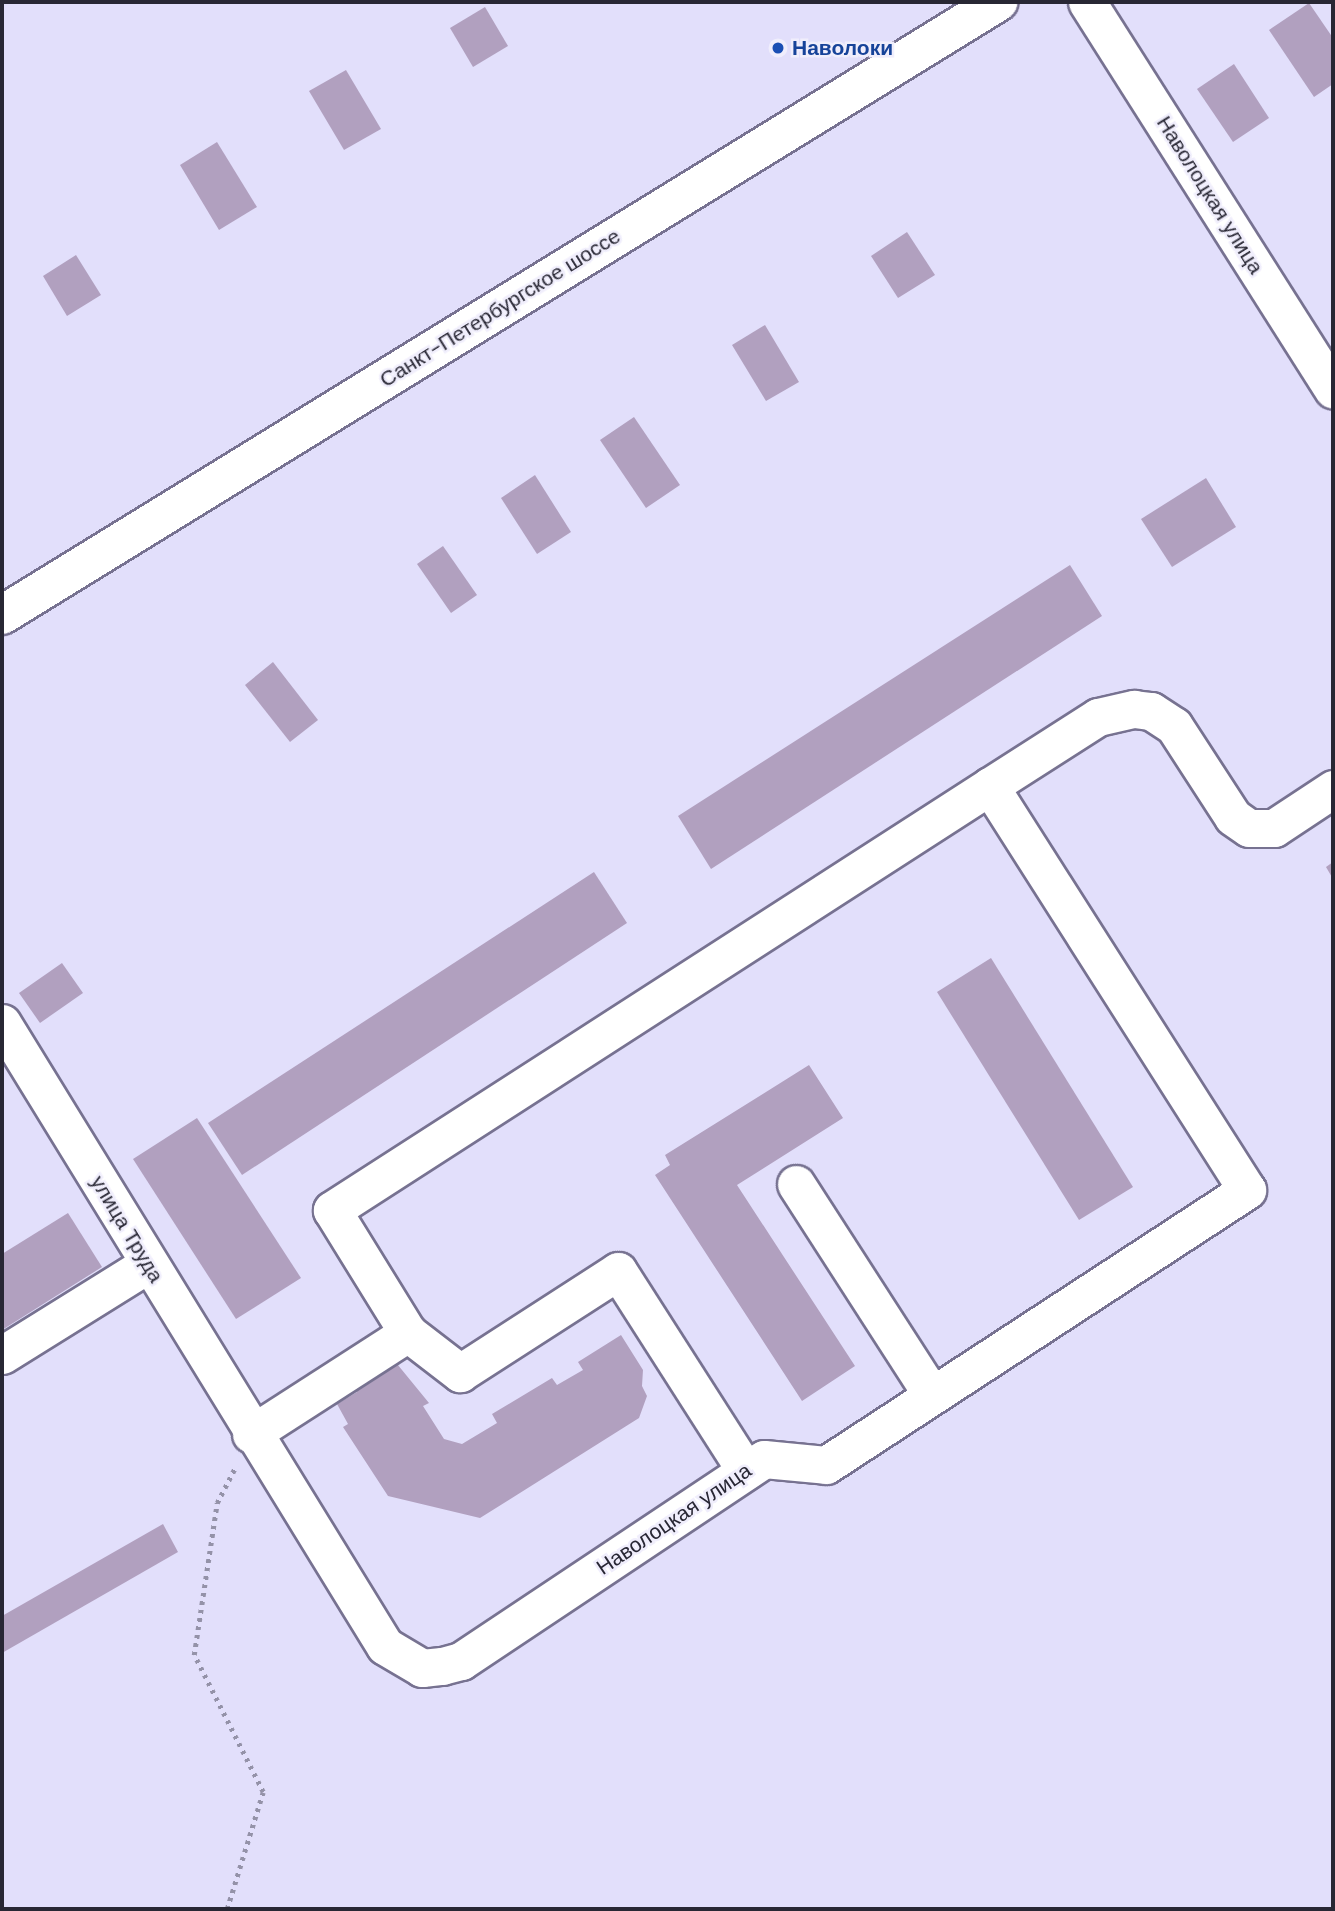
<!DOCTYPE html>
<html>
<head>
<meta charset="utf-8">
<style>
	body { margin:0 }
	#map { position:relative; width:1335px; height:1911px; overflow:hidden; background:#e2dffb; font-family:"DM Sans",sans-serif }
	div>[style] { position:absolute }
	.building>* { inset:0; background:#b1a0bf }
	.path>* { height:4.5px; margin-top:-2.25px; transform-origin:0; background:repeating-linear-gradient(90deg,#9492a8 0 3.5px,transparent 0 8.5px) }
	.roads { filter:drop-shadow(2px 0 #777291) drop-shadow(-2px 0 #777291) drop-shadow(0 2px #777291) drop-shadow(0 -2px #777291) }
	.minor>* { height:37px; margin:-18.5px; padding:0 18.5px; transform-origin:18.5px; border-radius:18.5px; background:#fff }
	.major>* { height:38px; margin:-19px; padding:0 19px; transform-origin:19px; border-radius:19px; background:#fff }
	.dots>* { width:19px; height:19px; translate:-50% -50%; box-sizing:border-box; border:4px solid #f0eefc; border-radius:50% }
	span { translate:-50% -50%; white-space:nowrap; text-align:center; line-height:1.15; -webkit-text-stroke:5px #f0eefc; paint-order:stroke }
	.transit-label { font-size:21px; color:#164399; font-weight:700 }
	.left { translate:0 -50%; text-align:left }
	.street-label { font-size:21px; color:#282734 }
	.frame { position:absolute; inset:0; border:4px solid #282734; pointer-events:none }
</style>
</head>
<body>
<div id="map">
	<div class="building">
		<i style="clip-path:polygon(1309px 3px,1333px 38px,1333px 84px,1314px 97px,1269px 30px)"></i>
		<i style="clip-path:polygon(485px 7px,508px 46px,473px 67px,450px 28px)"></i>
		<i style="clip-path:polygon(1234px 64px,1269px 118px,1233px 142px,1197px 89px)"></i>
		<i style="clip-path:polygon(346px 70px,381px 129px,344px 150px,309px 91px)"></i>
		<i style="clip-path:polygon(217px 142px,257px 207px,219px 230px,180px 165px)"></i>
		<i style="clip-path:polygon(907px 232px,935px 275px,898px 298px,871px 256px)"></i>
		<i style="clip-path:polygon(76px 255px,101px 295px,67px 316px,43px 276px)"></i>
		<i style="clip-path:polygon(765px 325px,799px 382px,766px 401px,732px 345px)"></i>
		<i style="clip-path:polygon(634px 417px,680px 485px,646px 508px,600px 440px)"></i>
		<i style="clip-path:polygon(535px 475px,571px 532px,537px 554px,501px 498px)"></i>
		<i style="clip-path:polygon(1206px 478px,1236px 527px,1172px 567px,1141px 519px)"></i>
		<i style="clip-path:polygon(443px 546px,477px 595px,451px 613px,417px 564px)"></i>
		<i style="clip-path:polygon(1070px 565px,1102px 616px,711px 869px,678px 816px)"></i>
		<i style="clip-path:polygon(273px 662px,318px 720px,290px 742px,245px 685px)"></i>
		<i style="clip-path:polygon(1333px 862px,1333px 879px,1326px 867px)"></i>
		<i style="clip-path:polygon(594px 872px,627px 923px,242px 1175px,208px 1123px)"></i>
		<i style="clip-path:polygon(991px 958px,1133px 1187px,1079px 1220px,937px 992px)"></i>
		<i style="clip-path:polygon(62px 963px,83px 993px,40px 1023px,19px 993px)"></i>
		<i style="clip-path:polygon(809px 1065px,843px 1118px,737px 1185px,855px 1366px,802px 1401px,655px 1175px,670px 1165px,665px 1155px)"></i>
		<i style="clip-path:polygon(197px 1118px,301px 1278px,236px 1319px,133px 1159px)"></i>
		<i style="clip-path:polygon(68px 1213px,102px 1267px,2px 1330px,2px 1254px)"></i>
		<i style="clip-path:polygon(621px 1335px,643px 1370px,642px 1386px,647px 1396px,639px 1418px,480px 1518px,388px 1496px,343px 1427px,348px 1424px,337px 1404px,357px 1392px,352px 1384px,393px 1359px,429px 1403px,423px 1406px,444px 1439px,462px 1444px,497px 1423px,492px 1414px,552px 1378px,557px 1385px,583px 1370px,578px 1362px)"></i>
		<i style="clip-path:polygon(163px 1524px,178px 1552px,2px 1653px,2px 1616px)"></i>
	</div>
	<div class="path">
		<i style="left:227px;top:1909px;width:122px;rotate:-72.9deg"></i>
		<i style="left:263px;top:1792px;width:153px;rotate:-116.7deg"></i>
		<i style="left:194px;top:1655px;width:154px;rotate:-81.4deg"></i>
		<i style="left:217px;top:1503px;width:42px;rotate:-62.8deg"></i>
	</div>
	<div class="roads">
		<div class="minor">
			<i style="left:1087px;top:2px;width:459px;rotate:57.6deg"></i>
			<i style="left:990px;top:786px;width:128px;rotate:-32.6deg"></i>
			<i style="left:1098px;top:717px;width:37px;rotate:-13deg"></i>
			<i style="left:1134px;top:709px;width:17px;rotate:7deg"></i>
			<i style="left:1151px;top:711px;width:27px;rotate:33deg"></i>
			<i style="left:1174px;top:726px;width:108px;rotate:57deg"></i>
			<i style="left:1233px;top:817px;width:19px;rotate:35deg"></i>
			<i style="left:1249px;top:828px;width:25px"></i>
			<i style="left:1274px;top:828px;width:71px;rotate:-33.5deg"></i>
			<i style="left:2px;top:1023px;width:731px;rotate:58.42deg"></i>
			<i style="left:385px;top:1646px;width:43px;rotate:30.7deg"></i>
			<i style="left:422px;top:1668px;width:20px;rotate:-6deg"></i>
			<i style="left:442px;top:1666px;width:20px;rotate:-15deg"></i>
			<i style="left:461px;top:1661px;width:364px;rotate:-33.7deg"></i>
			<i style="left:764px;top:1459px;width:62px;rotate:5.5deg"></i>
			<i style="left:826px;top:1465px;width:503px;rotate:-33.15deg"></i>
			<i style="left:1247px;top:1190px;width:479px;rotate:-122.5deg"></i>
			<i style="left:990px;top:786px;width:783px;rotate:147.2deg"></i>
			<i style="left:332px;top:1210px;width:145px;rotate:58.3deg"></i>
			<i style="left:408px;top:1333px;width:66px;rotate:37.6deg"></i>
			<i style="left:460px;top:1373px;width:188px;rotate:-32.8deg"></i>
			<i style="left:618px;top:1271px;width:237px;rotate:57.4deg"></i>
			<i style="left:796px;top:1184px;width:251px;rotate:57.2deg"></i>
			<i style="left:2px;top:1355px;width:172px;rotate:-31.9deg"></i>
			<i style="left:251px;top:1434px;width:187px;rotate:-32.8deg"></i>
		</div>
		<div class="major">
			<i style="left:2px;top:615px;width:1170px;rotate:-31.61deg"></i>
		</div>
	</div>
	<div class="dots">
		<i style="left:778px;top:48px;background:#1a4fb4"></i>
	</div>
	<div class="transit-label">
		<span class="left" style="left:792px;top:48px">Наволоки</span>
	</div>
	<div class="street-label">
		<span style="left:1210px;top:195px;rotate:58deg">Наволоцкая улица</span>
		<span style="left:500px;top:308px;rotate:-32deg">Санкт-Петербургское шоссе</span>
		<span style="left:127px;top:1229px;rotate:59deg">улица Труда</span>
		<span style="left:674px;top:1519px;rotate:-34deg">Наволоцкая улица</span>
	</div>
	<div class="frame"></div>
</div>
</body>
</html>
